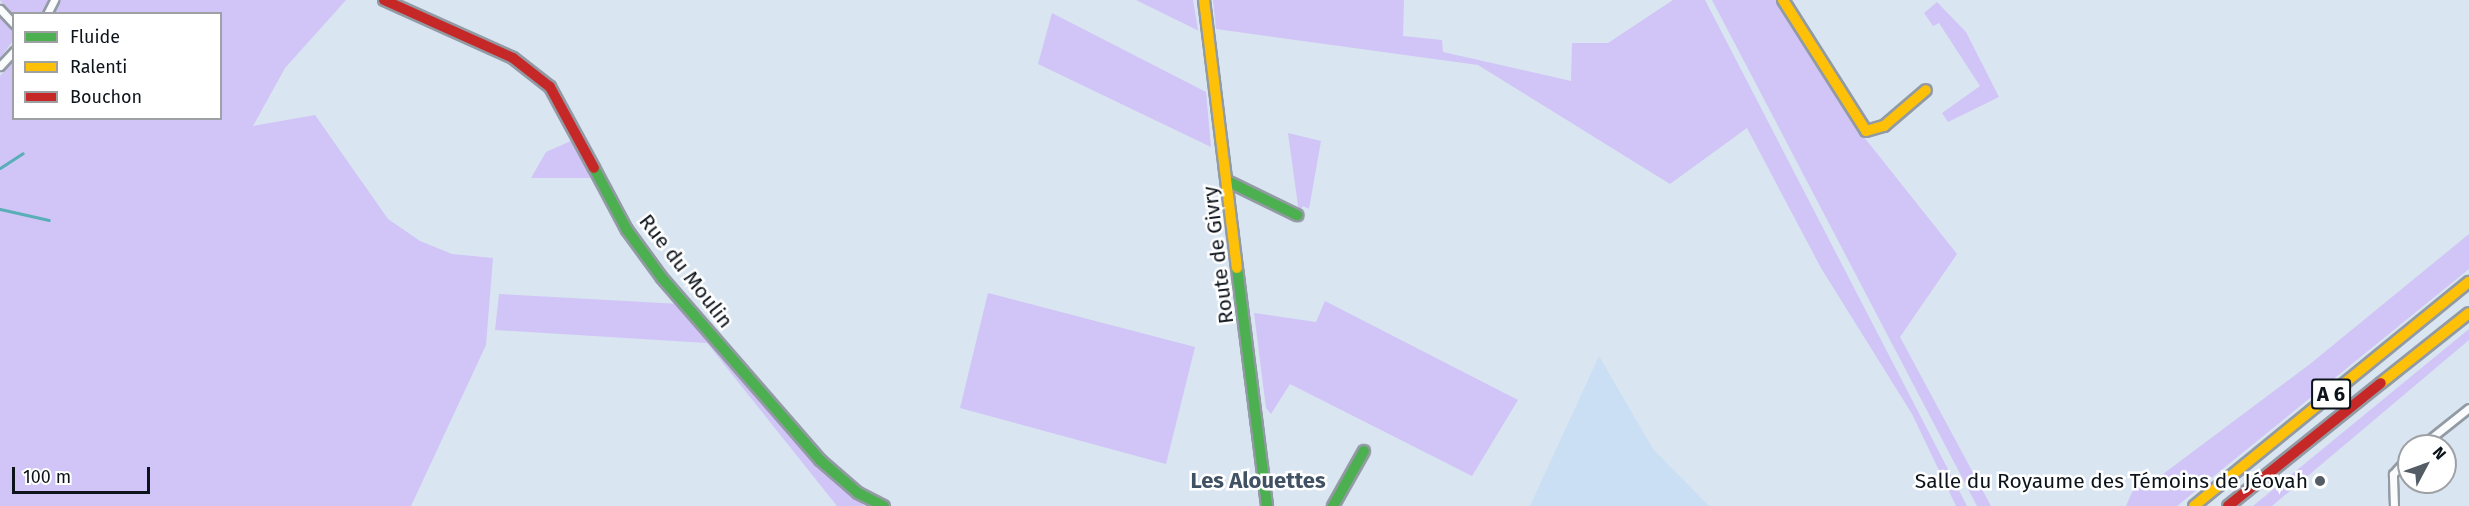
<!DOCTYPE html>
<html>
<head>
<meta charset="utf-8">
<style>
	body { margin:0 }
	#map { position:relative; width:2469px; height:506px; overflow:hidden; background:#d9e5f1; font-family:"Fira Sans",sans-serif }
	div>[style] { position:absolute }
	.built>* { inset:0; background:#cbdff4 }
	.green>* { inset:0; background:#d0c5f6 }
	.stream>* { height:3px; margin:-1.5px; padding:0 1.5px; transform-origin:1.5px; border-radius:1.5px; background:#5aaeb8 }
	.roads { filter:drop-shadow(2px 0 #929aa3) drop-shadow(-2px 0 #929aa3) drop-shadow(0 2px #929aa3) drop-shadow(0 -2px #929aa3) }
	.street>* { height:7px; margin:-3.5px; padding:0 3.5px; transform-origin:3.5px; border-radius:3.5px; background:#f9fbfd }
	.fast>* { height:10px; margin:-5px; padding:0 5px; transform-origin:5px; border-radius:5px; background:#4caf50 }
	.slow>* { height:10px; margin:-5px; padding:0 5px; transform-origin:5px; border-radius:5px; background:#ffc107 }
	.jam>* { height:10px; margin:-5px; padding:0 5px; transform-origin:5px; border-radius:5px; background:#c62828 }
	.dots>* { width:16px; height:16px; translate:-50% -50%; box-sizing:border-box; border:3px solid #fff; border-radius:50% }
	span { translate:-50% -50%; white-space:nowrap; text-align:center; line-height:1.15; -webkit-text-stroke:5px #fff; paint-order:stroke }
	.shield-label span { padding:2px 4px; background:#fff; border:2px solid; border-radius:4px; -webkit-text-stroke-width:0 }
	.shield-label { font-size:20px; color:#0c131b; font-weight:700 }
	.street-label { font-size:21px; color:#0c131b }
	.poi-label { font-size:21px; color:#0c131b }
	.right { translate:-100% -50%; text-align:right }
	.neighbourhood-label { font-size:22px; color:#405164; font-weight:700 }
	.legend { position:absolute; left:12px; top:12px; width:210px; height:108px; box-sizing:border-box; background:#fff; border:2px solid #9ea1a4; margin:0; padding:8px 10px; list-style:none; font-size:18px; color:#0c131b }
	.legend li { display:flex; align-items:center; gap:12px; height:30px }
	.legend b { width:30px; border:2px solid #9ea1a4 }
	.north { position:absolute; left:2397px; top:434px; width:60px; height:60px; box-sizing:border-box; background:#fff; border:2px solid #9ea1a4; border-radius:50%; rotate:49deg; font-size:16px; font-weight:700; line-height:24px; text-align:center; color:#0c131b }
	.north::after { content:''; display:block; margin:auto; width:21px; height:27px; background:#545c66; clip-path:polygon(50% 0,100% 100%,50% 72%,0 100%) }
	.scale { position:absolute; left:12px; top:467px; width:138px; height:27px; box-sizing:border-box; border:3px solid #0c131b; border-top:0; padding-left:8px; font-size:18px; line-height:21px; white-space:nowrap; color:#0c131b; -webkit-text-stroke:4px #fff; paint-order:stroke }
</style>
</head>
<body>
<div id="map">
	<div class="built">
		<i style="clip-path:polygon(1599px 356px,1653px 449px,1709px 506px,1530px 506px)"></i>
	</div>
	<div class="green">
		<i style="clip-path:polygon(0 0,49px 0,44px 13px,14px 14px,13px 19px)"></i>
		<i style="clip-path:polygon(60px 0,346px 0,285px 68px,253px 126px,315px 115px,388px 219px,420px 241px,452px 254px,493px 258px,486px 345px,411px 506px,0 506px,0 76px,13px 60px,14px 118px,220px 118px,220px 14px,54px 13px)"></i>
		<i style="clip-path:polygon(1136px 0,1193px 0,1198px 30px,1197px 30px)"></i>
		<i style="clip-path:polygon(1213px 0,1404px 0,1403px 36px,1442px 40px,1443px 52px,1571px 81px,1572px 43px,1608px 43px,1673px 0,1705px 0,1967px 506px,1956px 506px,1912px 414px,1821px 268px,1747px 128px,1670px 184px,1478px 65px,1216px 29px)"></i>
		<i style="clip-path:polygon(1712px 0,1778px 0,1860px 132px,1957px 254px,1900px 337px,1991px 506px,1977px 506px)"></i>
		<i style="clip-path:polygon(1937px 2px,1966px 32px,1999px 97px,1948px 122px,1942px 113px,1980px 86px,1939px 23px,1933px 26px,1924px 13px)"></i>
		<i style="clip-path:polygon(1052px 13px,1206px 92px,1211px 147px,1038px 64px)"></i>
		<i style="clip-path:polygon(0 15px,14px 32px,13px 41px,0 58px)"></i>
		<i style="clip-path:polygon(1288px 133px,1321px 141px,1309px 209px,1303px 206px,1299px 213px)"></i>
		<i style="clip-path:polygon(573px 140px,597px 178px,531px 178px,546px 152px)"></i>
		<i style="clip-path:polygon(2469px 234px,2469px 269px,2177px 506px,2126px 506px,2137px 481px,2143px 489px,2310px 364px)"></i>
		<i style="clip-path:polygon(988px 293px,1195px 347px,1166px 464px,960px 408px)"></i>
		<i style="clip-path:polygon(499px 294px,680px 304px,864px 506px,837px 506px,707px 343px,495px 330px)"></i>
		<i style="clip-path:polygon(1325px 301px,1518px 400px,1472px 476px,1290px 384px,1271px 414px,1266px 408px,1254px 313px,1316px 322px)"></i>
		<i style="clip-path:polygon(2469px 329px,2469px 340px,2272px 506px,2253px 506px)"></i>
	</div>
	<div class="stream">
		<i style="left:0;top:168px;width:27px;rotate:-33deg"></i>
		<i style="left:0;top:209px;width:50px;rotate:12.7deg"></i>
	</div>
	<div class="roads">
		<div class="street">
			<i style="left:0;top:9px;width:21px;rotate:47deg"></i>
			<i style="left:47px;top:14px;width:16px;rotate:-63deg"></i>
			<i style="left:0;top:66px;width:21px;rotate:-47deg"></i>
			<i style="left:2421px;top:446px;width:61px;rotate:-38.4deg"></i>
			<i style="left:2394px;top:506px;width:32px;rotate:-92deg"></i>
			<i style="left:2393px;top:474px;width:24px;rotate:-48deg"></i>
		</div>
		<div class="fast">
			<i style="left:594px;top:168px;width:70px;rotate:62deg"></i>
			<i style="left:627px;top:230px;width:59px;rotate:53.9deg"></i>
			<i style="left:662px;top:278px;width:241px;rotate:49deg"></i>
			<i style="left:820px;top:460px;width:50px;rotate:41deg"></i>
			<i style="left:858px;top:493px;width:29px;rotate:27deg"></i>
			<i style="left:1229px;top:182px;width:76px;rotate:25.9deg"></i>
			<i style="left:1237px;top:268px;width:240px;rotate:82.8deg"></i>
			<i style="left:1333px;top:506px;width:63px;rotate:-60.6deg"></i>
		</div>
		<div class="slow">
			<i style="left:1204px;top:0;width:270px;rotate:83deg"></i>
			<i style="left:1783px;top:0;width:155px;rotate:57.6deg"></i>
			<i style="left:1866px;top:131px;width:19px;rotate:-16deg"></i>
			<i style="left:1884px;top:126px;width:55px;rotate:-40.6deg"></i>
			<i style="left:2381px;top:383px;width:112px;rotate:-38.5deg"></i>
			<i style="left:2194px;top:506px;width:355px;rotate:-39.2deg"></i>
		</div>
		<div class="jam">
			<i style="left:384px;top:0;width:141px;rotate:24.2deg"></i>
			<i style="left:513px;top:58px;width:47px;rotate:38.1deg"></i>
			<i style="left:550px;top:87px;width:92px;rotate:61.5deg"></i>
			<i style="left:2228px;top:506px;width:196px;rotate:-38.8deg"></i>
		</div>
	</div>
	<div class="dots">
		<i style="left:2320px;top:481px;background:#545c66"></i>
	</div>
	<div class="shield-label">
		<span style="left:2331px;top:394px">A 6</span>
	</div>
	<div class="street-label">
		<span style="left:1218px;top:255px;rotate:-97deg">Route de Givry</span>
		<span style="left:686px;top:271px;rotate:52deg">Rue du Moulin</span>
	</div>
	<div class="poi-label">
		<span class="right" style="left:2308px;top:481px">Salle du Royaume des Témoins de Jéovah</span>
	</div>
	<div class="neighbourhood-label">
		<span style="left:1258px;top:481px">Les Alouettes</span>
	</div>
	<ul class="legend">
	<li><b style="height:8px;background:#4caf50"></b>Fluide</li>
	<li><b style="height:8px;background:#ffc107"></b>Ralenti</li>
	<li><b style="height:8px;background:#c62828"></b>Bouchon</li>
	</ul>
	<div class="north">N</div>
	<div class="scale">100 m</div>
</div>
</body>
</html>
